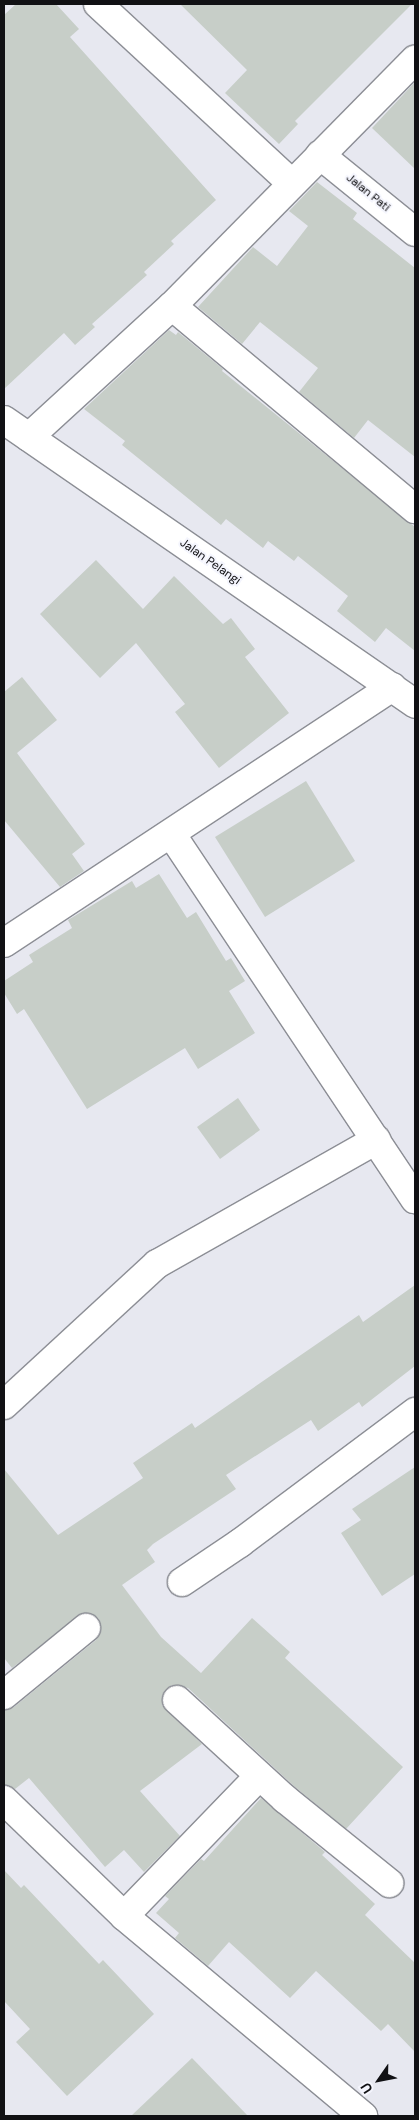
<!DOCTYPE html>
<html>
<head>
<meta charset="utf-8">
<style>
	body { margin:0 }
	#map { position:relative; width:419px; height:2120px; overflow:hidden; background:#e7e8f0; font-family:"DM Sans",sans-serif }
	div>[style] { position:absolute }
	.building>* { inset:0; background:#c7cec8 }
	.roads { filter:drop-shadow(1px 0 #8c8e95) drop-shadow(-1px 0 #8c8e95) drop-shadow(0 1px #8c8e95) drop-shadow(0 -1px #8c8e95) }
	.minor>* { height:28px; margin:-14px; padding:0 14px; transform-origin:14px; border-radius:14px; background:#fff }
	span { translate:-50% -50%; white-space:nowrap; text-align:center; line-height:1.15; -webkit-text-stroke:4px #f4f5fd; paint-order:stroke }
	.street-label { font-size:12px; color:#111114 }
	.frame { position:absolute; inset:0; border:5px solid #111114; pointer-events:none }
	.north { position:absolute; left:354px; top:2055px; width:50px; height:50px; -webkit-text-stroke:4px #f4f5fd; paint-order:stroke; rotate:237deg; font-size:14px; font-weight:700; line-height:20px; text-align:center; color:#111114 }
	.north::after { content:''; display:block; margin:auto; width:18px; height:22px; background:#111114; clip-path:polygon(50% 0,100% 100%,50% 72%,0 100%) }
</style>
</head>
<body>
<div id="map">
	<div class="building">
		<i style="clip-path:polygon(16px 4px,56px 4px,79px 29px,70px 37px,216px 200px,171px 241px,174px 244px,144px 272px,147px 275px,92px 324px,95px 327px,75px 345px,64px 333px,4px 389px,4px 15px)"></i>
		<i style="clip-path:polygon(180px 4px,412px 4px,295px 121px,298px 124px,279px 144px,225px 93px,247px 70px)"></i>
		<i style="clip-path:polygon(415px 82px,415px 169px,372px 128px)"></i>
		<i style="clip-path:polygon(317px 182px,357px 213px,353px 219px,415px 268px,415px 457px,368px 420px,354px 438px,299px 392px,318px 368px,260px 322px,242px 344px,198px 307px,253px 247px,277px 266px,308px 226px,289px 211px)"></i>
		<i style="clip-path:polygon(169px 330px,176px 335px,178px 332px,223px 369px,222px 371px,415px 527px,415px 651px,386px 628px,375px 642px,337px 611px,348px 596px,298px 556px,294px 561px,268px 541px,263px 548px,226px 519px,221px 525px,122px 445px,125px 441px,84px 409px)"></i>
		<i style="clip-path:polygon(96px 560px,143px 609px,174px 576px,223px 624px,231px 618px,255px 649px,245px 657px,289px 713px,219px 768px,175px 712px,185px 704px,136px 643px,100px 678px,40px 614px)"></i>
		<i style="clip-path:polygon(22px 677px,57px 720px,17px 753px,85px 844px,72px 854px,84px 871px,60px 887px,4px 820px,4px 692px)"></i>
		<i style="clip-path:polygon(306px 781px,355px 861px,265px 917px,215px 837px)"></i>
		<i style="clip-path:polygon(159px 874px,187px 918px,196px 912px,226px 961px,231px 958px,245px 981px,229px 991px,255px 1033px,198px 1069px,185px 1048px,87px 1109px,24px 1009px,17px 1014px,4px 993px,4px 981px,33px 962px,29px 955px,72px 928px,68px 920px,132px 881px,136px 888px)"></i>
		<i style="clip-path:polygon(238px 1098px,260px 1130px,220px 1159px,197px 1127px)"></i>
		<i style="clip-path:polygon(415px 1285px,415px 1366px,362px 1407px,359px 1402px,318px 1431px,311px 1420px,226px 1475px,236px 1489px,153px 1544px,147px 1550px,155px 1562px,122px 1585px,161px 1637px,201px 1673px,252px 1618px,290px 1652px,285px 1658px,403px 1767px,346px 1829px,295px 1787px,188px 1688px,172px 1685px,162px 1696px,162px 1705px,202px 1744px,140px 1791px,180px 1836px,144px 1872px,124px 1850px,105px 1867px,29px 1778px,15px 1789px,4px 1785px,4px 1710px,14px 1707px,96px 1640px,101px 1626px,98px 1618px,83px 1613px,12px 1668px,4px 1658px,4px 1469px,58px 1535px,143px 1478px,133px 1463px,192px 1423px,195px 1428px,359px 1315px,363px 1322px)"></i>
		<i style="clip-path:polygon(415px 1467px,415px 1574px,382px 1596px,341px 1533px,361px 1520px,352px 1509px)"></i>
		<i style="clip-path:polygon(261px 1798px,325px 1852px,322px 1855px,375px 1904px,365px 1915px,415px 1963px,415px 2052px,388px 2024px,381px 2031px,316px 1971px,290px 1998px,229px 1942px,208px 1966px,175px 1938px,179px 1933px,156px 1913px,169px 1899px,165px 1896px,201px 1859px,204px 1861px)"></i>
		<i style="clip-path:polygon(4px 1870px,21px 1888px,24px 1885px,99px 1964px,103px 1960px,154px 2014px,67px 2096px,16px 2042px,30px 2029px,4px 2001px)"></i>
		<i style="clip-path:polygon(192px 2058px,248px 2116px,131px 2116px)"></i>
	</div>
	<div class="roads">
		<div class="minor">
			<i style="left:98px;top:4px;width:263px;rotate:42.8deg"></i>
			<i style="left:320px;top:155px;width:122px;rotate:39deg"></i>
			<i style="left:172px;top:306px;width:317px;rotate:39.9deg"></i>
			<i style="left:4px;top:420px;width:500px;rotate:34.6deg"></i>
			<i style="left:29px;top:437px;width:194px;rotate:-42.5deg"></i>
			<i style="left:172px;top:306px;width:346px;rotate:-45.4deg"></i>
			<i style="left:172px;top:835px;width:438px;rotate:56.3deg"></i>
			<i style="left:4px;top:943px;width:465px;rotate:-33.4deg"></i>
			<i style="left:4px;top:1405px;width:208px;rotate:-42.7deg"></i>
			<i style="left:157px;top:1264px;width:252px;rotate:-29.5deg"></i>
			<i style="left:182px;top:1582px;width:70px;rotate:-33.9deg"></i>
			<i style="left:240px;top:1543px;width:219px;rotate:-36.8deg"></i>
			<i style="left:4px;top:1695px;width:106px;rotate:-39.3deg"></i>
			<i style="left:177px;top:1700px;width:147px;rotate:42.5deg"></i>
			<i style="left:285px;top:1799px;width:134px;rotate:38.9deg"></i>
			<i style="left:4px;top:1800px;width:167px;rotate:44deg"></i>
			<i style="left:124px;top:1916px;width:312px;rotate:39.9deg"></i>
			<i style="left:124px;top:1916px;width:194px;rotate:-46deg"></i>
		</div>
	</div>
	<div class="street-label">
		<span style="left:368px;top:193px;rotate:39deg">Jalan Pati</span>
		<span style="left:210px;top:562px;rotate:35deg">Jalan Pelangi</span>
	</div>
	<div class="frame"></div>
	<div class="north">U</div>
</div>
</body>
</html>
